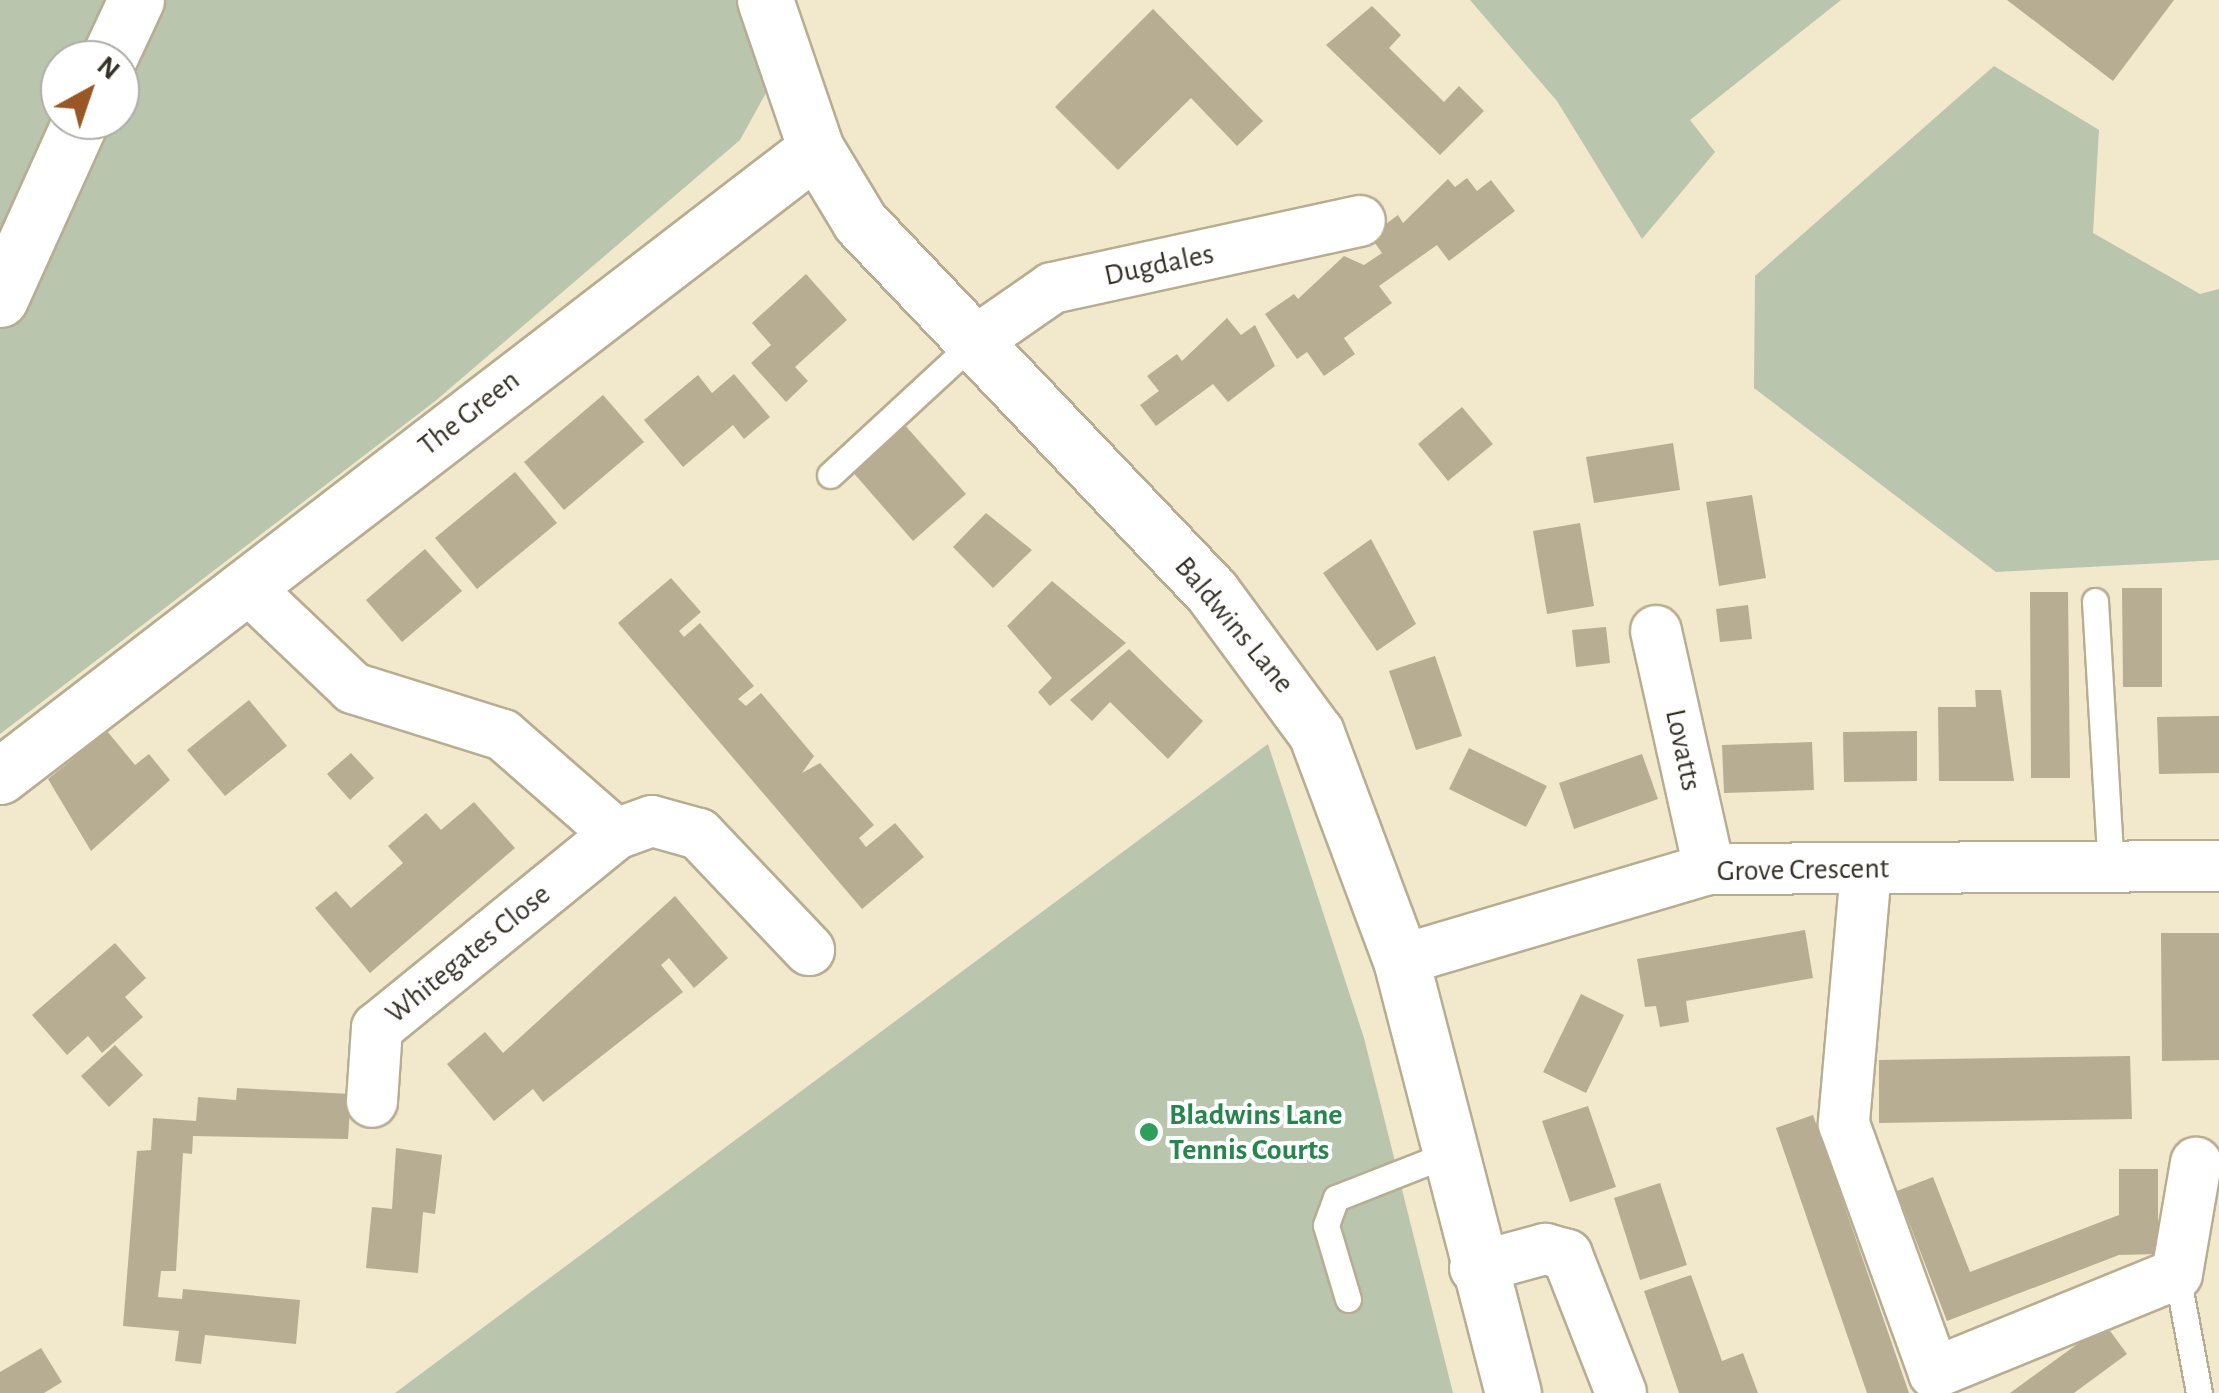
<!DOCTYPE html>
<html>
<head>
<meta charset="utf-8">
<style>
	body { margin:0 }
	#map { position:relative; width:2219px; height:1393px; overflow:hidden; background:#f2e8cc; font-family:"Alegreya Sans",sans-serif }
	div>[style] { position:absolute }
	.green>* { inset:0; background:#b9c5ac }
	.building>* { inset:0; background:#b7ad92 }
	.roads { filter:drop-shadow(2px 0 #b7ad92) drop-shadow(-2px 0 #b7ad92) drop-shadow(0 2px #b7ad92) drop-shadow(0 -2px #b7ad92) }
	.service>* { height:25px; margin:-12.5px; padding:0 12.5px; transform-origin:12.5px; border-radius:12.5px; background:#fff }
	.minor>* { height:50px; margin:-25px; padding:0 25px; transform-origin:25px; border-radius:25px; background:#fff }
	.tertiary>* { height:55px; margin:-27.5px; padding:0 27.5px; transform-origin:27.5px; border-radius:27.5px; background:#fff }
	.dots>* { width:28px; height:28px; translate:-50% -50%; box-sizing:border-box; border:5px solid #fff; border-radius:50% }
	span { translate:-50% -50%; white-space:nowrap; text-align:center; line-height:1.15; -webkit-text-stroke:8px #fff; paint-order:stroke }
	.street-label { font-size:30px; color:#353126 }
	.leisure-label { font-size:30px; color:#27864d; font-weight:700 }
	.left { translate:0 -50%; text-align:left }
	.north { position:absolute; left:40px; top:40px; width:100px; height:100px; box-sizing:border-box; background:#fff; border:2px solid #aeada8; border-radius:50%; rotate:40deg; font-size:28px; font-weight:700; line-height:40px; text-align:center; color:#353126 }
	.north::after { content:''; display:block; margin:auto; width:35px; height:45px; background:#985724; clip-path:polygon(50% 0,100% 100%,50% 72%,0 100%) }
</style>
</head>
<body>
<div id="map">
	<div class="green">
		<i style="clip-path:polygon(0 0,112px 0,84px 60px,60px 60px,60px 111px,0 238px)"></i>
		<i style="clip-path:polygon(136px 0,745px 0,766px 93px,740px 140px,434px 402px,0 734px,0 282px,83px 120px,120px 120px,120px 60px)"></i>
		<i style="clip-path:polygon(1470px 0,1841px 0,1690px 120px,1715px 152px,1642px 239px,1557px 101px)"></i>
		<i style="clip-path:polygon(1994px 66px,2099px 130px,2093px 233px,2200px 294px,2219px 289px,2219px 560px,1996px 572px,1754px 388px,1755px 276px)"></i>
		<i style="clip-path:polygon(1268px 744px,1364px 1038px,1453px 1393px,395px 1393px)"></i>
	</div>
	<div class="building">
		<i style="clip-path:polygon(2007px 0,2174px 0,2113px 81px)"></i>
		<i style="clip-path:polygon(1372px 6px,1401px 35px,1389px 48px,1444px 102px,1459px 86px,1484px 111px,1440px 155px,1326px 45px)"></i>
		<i style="clip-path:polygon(1153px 9px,1263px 121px,1237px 146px,1191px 98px,1118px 170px,1055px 107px)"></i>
		<i style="clip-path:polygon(1467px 178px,1477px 191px,1491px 180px,1515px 211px,1449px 261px,1437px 245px,1379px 286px,1392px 303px,1344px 338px,1355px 354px,1324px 376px,1307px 352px,1297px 359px,1265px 314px,1294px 294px,1298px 299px,1344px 256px,1364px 265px,1382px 253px,1370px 236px,1398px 215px,1403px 223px,1448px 179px,1455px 187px)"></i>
		<i style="clip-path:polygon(806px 274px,847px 320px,795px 367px,808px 381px,786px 402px,751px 363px,771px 345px,752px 323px)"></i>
		<i style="clip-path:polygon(1227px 318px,1241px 335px,1255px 325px,1275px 366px,1228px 402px,1213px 384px,1156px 426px,1140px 405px,1159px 391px,1147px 376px,1177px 354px,1182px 361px)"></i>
		<i style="clip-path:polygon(734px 374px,770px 417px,744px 439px,733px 425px,683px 467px,644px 420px,698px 375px,712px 393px)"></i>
		<i style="clip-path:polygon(603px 395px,644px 442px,564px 510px,524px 462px)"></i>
		<i style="clip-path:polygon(1462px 407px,1493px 444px,1448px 481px,1418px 444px)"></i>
		<i style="clip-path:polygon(903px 423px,966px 494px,913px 541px,851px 470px)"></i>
		<i style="clip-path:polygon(1673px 443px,1680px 490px,1594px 503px,1586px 457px)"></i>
		<i style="clip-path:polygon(515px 472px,557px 523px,477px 589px,435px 538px)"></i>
		<i style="clip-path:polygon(1752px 495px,1766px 578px,1719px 586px,1706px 502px)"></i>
		<i style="clip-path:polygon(986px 513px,1032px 550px,993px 588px,953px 547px)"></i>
		<i style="clip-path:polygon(1580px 523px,1594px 606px,1547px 614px,1533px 531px)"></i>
		<i style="clip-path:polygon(1371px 539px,1416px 624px,1377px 651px,1323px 573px)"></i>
		<i style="clip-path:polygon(425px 549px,462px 591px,402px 642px,366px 600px)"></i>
		<i style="clip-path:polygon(671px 578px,701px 612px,679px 631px,684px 637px,700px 623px,754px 686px,738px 699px,746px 706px,761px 693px,814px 756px,802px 773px,820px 763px,874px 825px,859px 838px,866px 847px,895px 823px,924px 857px,862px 909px,618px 623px)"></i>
		<i style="clip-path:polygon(1052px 581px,1126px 643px,1050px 706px,1038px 692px,1052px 678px,1007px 626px)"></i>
		<i style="clip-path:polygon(2122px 588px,2162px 588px,2162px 687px,2123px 687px)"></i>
		<i style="clip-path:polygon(2030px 592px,2068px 592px,2070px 778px,2031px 778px)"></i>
		<i style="clip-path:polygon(1748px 605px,1752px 639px,1720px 642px,1716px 609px)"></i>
		<i style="clip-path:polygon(1606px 627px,1610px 663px,1576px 667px,1572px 630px)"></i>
		<i style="clip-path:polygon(1129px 649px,1203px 721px,1168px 759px,1110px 702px,1092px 721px,1070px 700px)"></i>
		<i style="clip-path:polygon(1435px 656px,1462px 736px,1416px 750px,1389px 671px)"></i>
		<i style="clip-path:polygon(1975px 690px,2001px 690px,2014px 781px,1939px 781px,1938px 707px,1976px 707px)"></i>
		<i style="clip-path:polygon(249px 700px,287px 746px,225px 796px,187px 750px)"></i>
		<i style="clip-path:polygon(2219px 716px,2219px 773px,2159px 774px,2157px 717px)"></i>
		<i style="clip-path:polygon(107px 731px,135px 765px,149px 754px,170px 780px,91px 851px,48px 779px)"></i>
		<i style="clip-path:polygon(1917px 731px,1917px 781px,1844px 782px,1843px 732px)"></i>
		<i style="clip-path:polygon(1812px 742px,1814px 790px,1724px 793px,1722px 745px)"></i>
		<i style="clip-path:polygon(1469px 748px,1547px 786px,1526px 827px,1449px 789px)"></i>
		<i style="clip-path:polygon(351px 753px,374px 778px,350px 800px,327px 774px)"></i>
		<i style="clip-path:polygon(1642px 754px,1658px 799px,1574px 829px,1559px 783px)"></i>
		<i style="clip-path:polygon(474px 802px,515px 848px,370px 973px,315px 908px,336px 891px,351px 908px,403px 863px,388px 846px,426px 813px,441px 830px)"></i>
		<i style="clip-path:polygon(675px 896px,728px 958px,694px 988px,669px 958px,661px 965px,683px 992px,543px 1102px,533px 1089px,494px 1121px,447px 1064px,485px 1032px,503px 1053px)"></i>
		<i style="clip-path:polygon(1805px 930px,1813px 978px,1686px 1001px,1689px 1022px,1660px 1027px,1656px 1006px,1645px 1007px,1637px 959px)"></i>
		<i style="clip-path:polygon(2161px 933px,2219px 933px,2219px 1060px,2162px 1061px)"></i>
		<i style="clip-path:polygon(115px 943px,146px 978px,125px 997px,143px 1017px,102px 1053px,88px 1036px,67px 1055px,32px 1015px)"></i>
		<i style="clip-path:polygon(1581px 994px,1624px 1015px,1586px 1093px,1543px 1072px)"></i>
		<i style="clip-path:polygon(115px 1045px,143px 1075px,109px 1107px,81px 1076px)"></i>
		<i style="clip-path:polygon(2130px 1056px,2132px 1119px,1879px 1123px,1879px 1060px)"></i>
		<i style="clip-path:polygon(237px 1088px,351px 1094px,348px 1139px,193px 1136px,192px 1154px,183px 1153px,176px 1271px,161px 1271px,158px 1297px,182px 1299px,183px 1289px,300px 1300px,296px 1344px,205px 1335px,201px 1364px,175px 1361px,179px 1331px,123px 1326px,137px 1151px,151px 1150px,153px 1118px,196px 1121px,198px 1097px,236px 1100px)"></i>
		<i style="clip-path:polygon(1588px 1106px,1616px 1187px,1570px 1202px,1542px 1121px)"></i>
		<i style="clip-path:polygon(1813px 1115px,1909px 1393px,1867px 1393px,1776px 1128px)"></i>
		<i style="clip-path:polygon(396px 1148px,442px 1155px,435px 1214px,423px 1212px,418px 1273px,366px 1268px,372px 1207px,392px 1209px)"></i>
		<i style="clip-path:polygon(2119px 1169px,2158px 1169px,2158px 1254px,2119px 1255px,1947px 1321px,1897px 1191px,1933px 1177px,1970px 1272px,2119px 1215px)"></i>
		<i style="clip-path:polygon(1660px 1183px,1687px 1265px,1640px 1280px,1614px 1198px)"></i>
		<i style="clip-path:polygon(1691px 1275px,1722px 1361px,1743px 1353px,1758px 1393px,1679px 1393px,1644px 1291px)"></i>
		<i style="clip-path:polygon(2105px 1324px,2127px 1354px,2074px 1393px,2010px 1393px)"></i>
		<i style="clip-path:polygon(41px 1348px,62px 1382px,44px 1393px,0 1393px,0 1372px)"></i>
	</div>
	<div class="roads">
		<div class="service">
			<i style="left:830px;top:475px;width:195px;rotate:-42.7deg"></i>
			<i style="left:2095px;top:601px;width:266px;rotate:86.6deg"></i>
			<i style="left:2177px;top:1274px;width:121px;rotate:79.5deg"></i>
			<i style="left:1348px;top:1299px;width:77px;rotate:-106.6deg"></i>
			<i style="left:1326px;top:1225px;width:29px;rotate:-70deg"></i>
			<i style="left:1336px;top:1198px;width:118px;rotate:-21.4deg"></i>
		</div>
		<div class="minor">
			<i style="left:973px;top:343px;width:96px;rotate:-34.8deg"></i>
			<i style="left:1052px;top:288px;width:315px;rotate:-12.3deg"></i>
			<i style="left:247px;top:587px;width:146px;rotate:43.6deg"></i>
			<i style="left:353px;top:688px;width:157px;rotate:17.4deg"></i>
			<i style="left:503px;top:735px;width:150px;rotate:41.2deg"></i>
			<i style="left:616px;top:834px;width:308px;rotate:140.9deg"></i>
			<i style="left:377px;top:1028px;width:74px;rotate:93.9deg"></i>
			<i style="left:1656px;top:631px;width:244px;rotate:77.4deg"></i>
			<i style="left:616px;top:834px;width:38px;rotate:-20deg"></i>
			<i style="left:652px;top:821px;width:49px;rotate:15.5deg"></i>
			<i style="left:699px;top:834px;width:160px;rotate:46.5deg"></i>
			<i style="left:1866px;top:870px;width:255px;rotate:95deg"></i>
			<i style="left:1844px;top:1124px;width:265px;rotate:70.1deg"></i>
			<i style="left:1934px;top:1373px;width:262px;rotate:-22.2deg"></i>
			<i style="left:2177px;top:1274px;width:113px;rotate:-80.3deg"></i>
			<i style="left:1401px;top:960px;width:321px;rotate:-16.5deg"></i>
			<i style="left:1709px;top:869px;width:510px;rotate:-0.34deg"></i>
			<i style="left:1475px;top:1268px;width:73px;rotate:-15.2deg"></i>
			<i style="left:1545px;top:1249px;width:23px;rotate:15deg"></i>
			<i style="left:1567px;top:1255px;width:148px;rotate:68.6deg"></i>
		</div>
		<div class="tertiary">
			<i style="left:765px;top:0;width:157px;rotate:71.1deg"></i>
			<i style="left:816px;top:149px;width:85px;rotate:58.9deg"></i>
			<i style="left:860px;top:222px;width:511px;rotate:46.43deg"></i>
			<i style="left:1212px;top:592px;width:175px;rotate:53.6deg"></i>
			<i style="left:1316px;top:733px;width:242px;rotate:69.5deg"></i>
			<i style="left:1401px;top:960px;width:447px;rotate:75.5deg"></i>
			<i style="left:108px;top:60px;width:66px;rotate:-65deg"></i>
			<i style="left:0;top:299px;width:196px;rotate:-65.7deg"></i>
			<i style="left:0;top:776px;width:1029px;rotate:-37.54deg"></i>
		</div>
	</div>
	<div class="dots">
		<i style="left:1149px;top:1132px;background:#2e9e5b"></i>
	</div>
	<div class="street-label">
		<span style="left:1159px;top:265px;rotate:-12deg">Dugdales</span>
		<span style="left:469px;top:413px;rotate:-38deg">The Green</span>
		<span style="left:1234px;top:625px;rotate:50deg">Baldwins Lane</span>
		<span style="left:1683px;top:750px;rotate:78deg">Lovatts</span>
		<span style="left:1803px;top:870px;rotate:-1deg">Grove Crescent</span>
		<span style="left:468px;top:954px;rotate:-39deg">Whitegates Close</span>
	</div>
	<div class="leisure-label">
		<span class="left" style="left:1169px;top:1132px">Bladwins Lane<br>Tennis Courts</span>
	</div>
	<div class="north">N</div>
</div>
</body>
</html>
